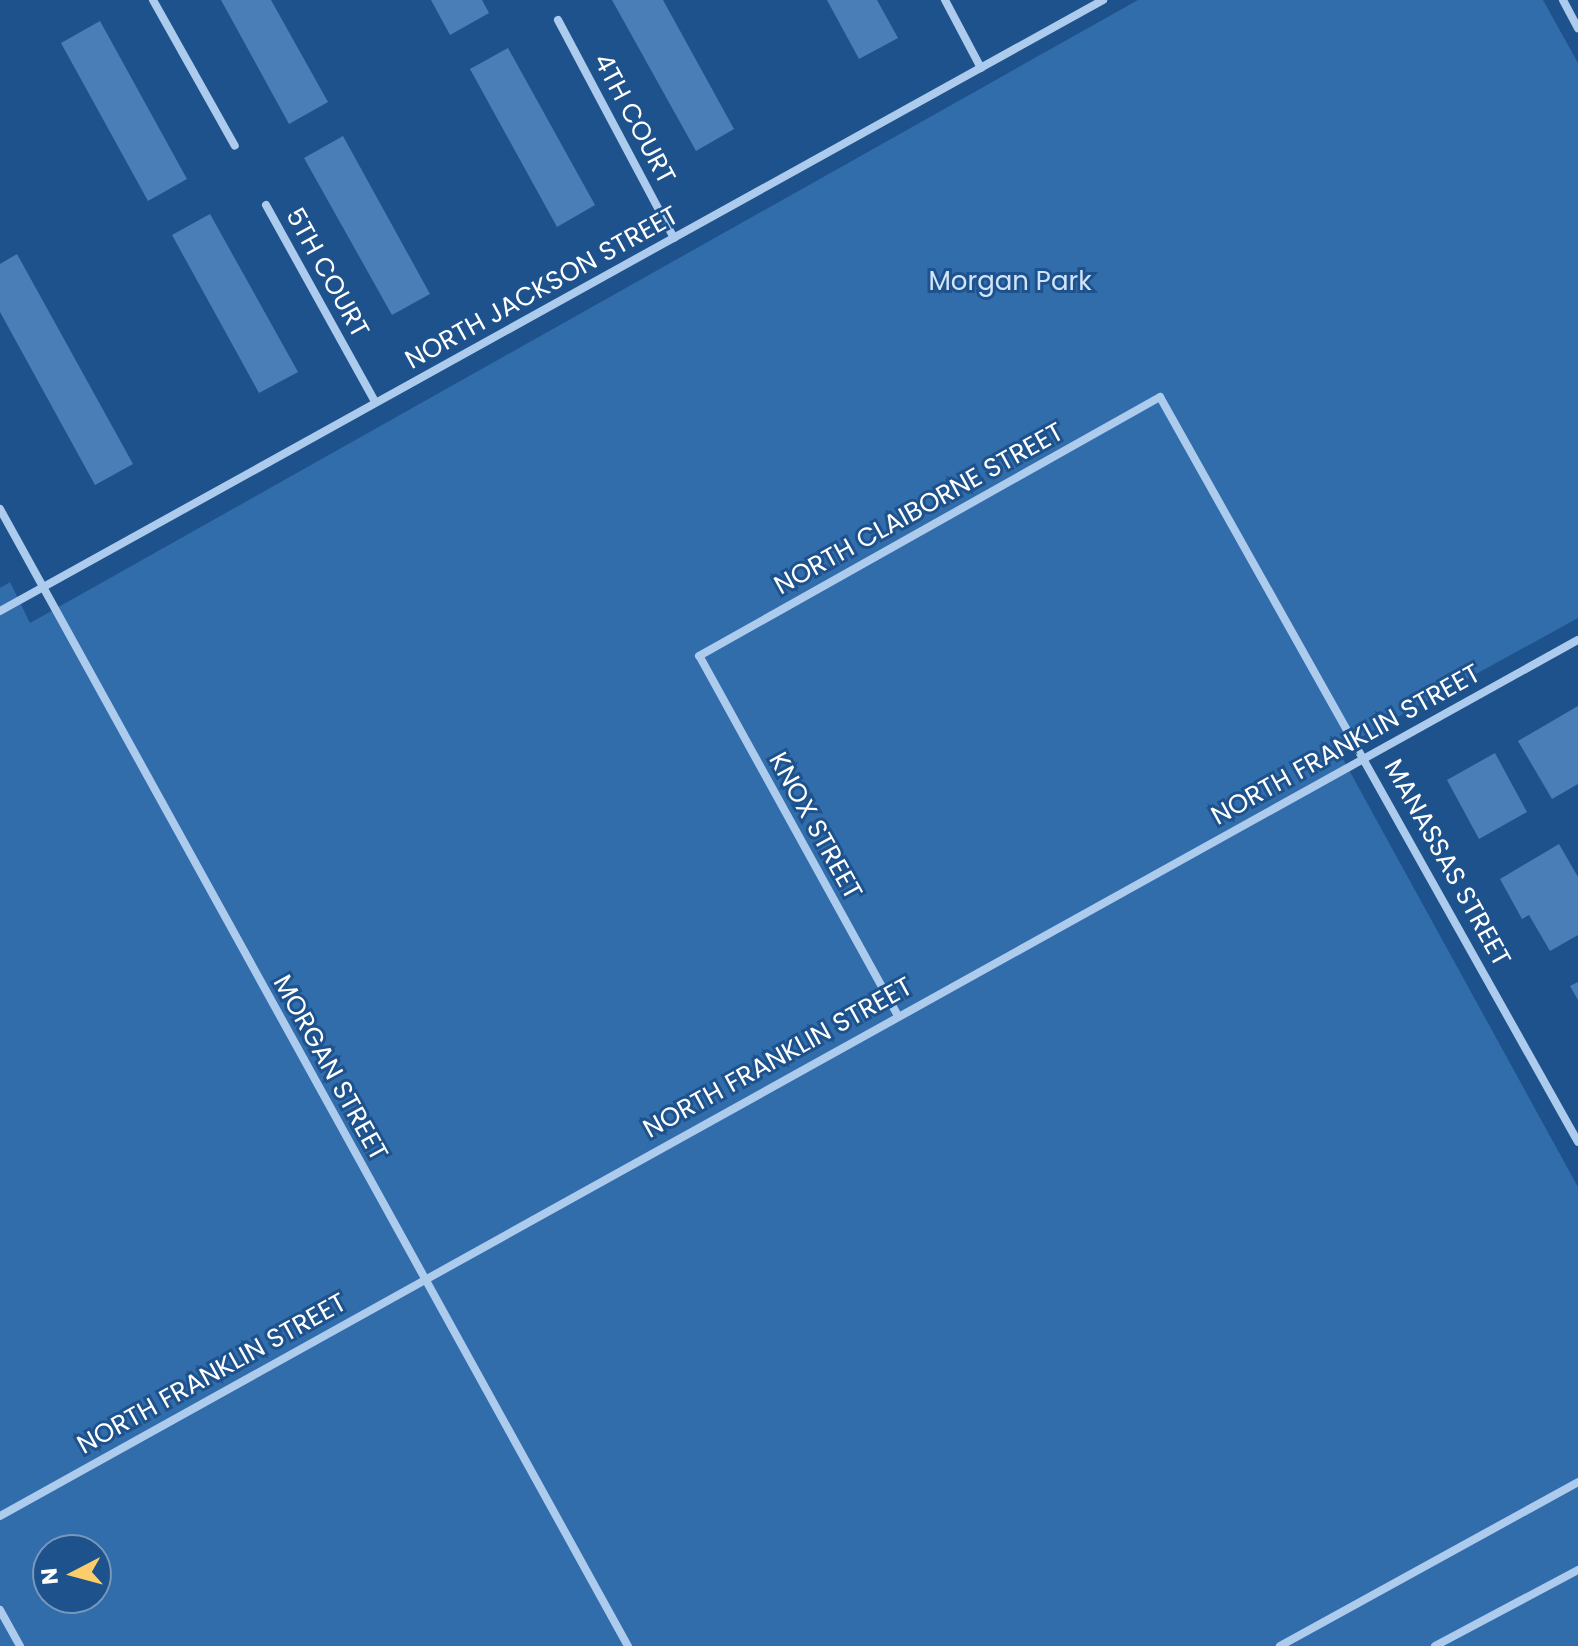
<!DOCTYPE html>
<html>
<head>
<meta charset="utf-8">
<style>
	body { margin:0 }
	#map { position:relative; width:1578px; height:1646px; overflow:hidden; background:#1e528d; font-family:Poppins,sans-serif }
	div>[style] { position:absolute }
	.green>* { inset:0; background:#316cab }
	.building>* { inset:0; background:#4a7eb7 }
	.minor>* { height:8px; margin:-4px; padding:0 4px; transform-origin:4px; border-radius:4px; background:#accbed }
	span { translate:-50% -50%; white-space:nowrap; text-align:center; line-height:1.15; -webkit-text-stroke:6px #1e528d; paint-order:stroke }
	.street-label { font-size:26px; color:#fff }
	.park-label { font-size:26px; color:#d1e4f9 }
	.north { position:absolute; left:32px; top:1534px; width:80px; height:80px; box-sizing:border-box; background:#1e528d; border:2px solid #7897bb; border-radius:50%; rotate:264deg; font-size:22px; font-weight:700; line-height:32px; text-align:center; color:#fff }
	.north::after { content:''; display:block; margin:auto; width:28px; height:36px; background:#fbce6b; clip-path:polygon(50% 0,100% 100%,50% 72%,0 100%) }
</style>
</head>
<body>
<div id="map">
	<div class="green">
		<i style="clip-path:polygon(evenodd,1138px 0,1543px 0,1578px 63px,1578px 618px,1338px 750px,1578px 1187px,1578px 1646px,0 1646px,0 588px,10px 582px,30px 623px,1138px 0,48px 1550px,96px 1550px,96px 1598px,48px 1598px,48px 1550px)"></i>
	</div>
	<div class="building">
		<i style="clip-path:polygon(221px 0,271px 0,328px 102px,289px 124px)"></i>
		<i style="clip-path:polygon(431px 0,482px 0,489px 13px,450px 35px)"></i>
		<i style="clip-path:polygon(612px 0,663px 0,734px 129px,696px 151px)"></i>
		<i style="clip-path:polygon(827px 0,877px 0,898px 38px,859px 59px)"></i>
		<i style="clip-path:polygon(100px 21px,187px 179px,148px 201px,61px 43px)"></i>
		<i style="clip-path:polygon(508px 48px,595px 205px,557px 227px,470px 69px)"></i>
		<i style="clip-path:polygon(343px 136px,430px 294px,392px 315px,304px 158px)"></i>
		<i style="clip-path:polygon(210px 214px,298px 372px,259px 393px,172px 235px)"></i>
		<i style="clip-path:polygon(17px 254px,133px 464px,95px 485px,0 312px,0 264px)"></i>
		<i style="clip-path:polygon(1578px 706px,1578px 784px,1552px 799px,1518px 741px)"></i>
		<i style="clip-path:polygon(1495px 753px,1527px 812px,1479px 839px,1447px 780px)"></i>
		<i style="clip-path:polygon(1559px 844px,1578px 877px,1578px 935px,1550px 951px,1529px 915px,1522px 919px,1500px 879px)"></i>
		<i style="clip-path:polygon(1578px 982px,1578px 1000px,1570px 986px)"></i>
	</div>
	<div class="minor">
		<i style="left:153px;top:0;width:167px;rotate:60.7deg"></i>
		<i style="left:945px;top:0;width:77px;rotate:62.1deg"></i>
		<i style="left:1563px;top:0;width:32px;rotate:62deg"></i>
		<i style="left:558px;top:20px;width:247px;rotate:62deg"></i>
		<i style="left:266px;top:205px;width:225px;rotate:61deg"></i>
		<i style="left:0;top:509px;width:1299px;rotate:61.09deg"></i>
		<i style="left:0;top:611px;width:1261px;rotate:-28.98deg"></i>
		<i style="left:897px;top:1014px;width:409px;rotate:-118.9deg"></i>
		<i style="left:699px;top:656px;width:529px;rotate:-29.33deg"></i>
		<i style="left:1160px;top:397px;width:854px;rotate:60.7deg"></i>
		<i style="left:0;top:1516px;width:1805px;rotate:-29.04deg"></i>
		<i style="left:0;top:1610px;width:41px;rotate:60.9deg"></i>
		<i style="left:1280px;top:1646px;width:340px;rotate:-28.8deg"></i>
		<i style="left:1435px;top:1646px;width:162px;rotate:-28deg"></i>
	</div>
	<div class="street-label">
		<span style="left:634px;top:119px;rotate:62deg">4TH COURT</span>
		<span style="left:327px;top:273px;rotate:61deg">5TH COURT</span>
		<span style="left:542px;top:288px;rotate:-29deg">NORTH JACKSON STREET</span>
		<span style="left:919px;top:509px;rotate:-29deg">NORTH CLAIBORNE STREET</span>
		<span style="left:1346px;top:745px;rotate:-29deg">NORTH FRANKLIN STREET</span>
		<span style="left:815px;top:826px;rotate:61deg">KNOX STREET</span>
		<span style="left:1447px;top:863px;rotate:61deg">MANASSAS STREET</span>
		<span style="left:778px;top:1058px;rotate:-29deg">NORTH FRANKLIN STREET</span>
		<span style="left:330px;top:1068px;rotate:61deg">MORGAN STREET</span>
		<span style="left:212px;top:1374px;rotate:-29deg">NORTH FRANKLIN STREET</span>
	</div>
	<div class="park-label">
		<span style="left:1010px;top:282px">Morgan Park</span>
	</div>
	<div class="north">N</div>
</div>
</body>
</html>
